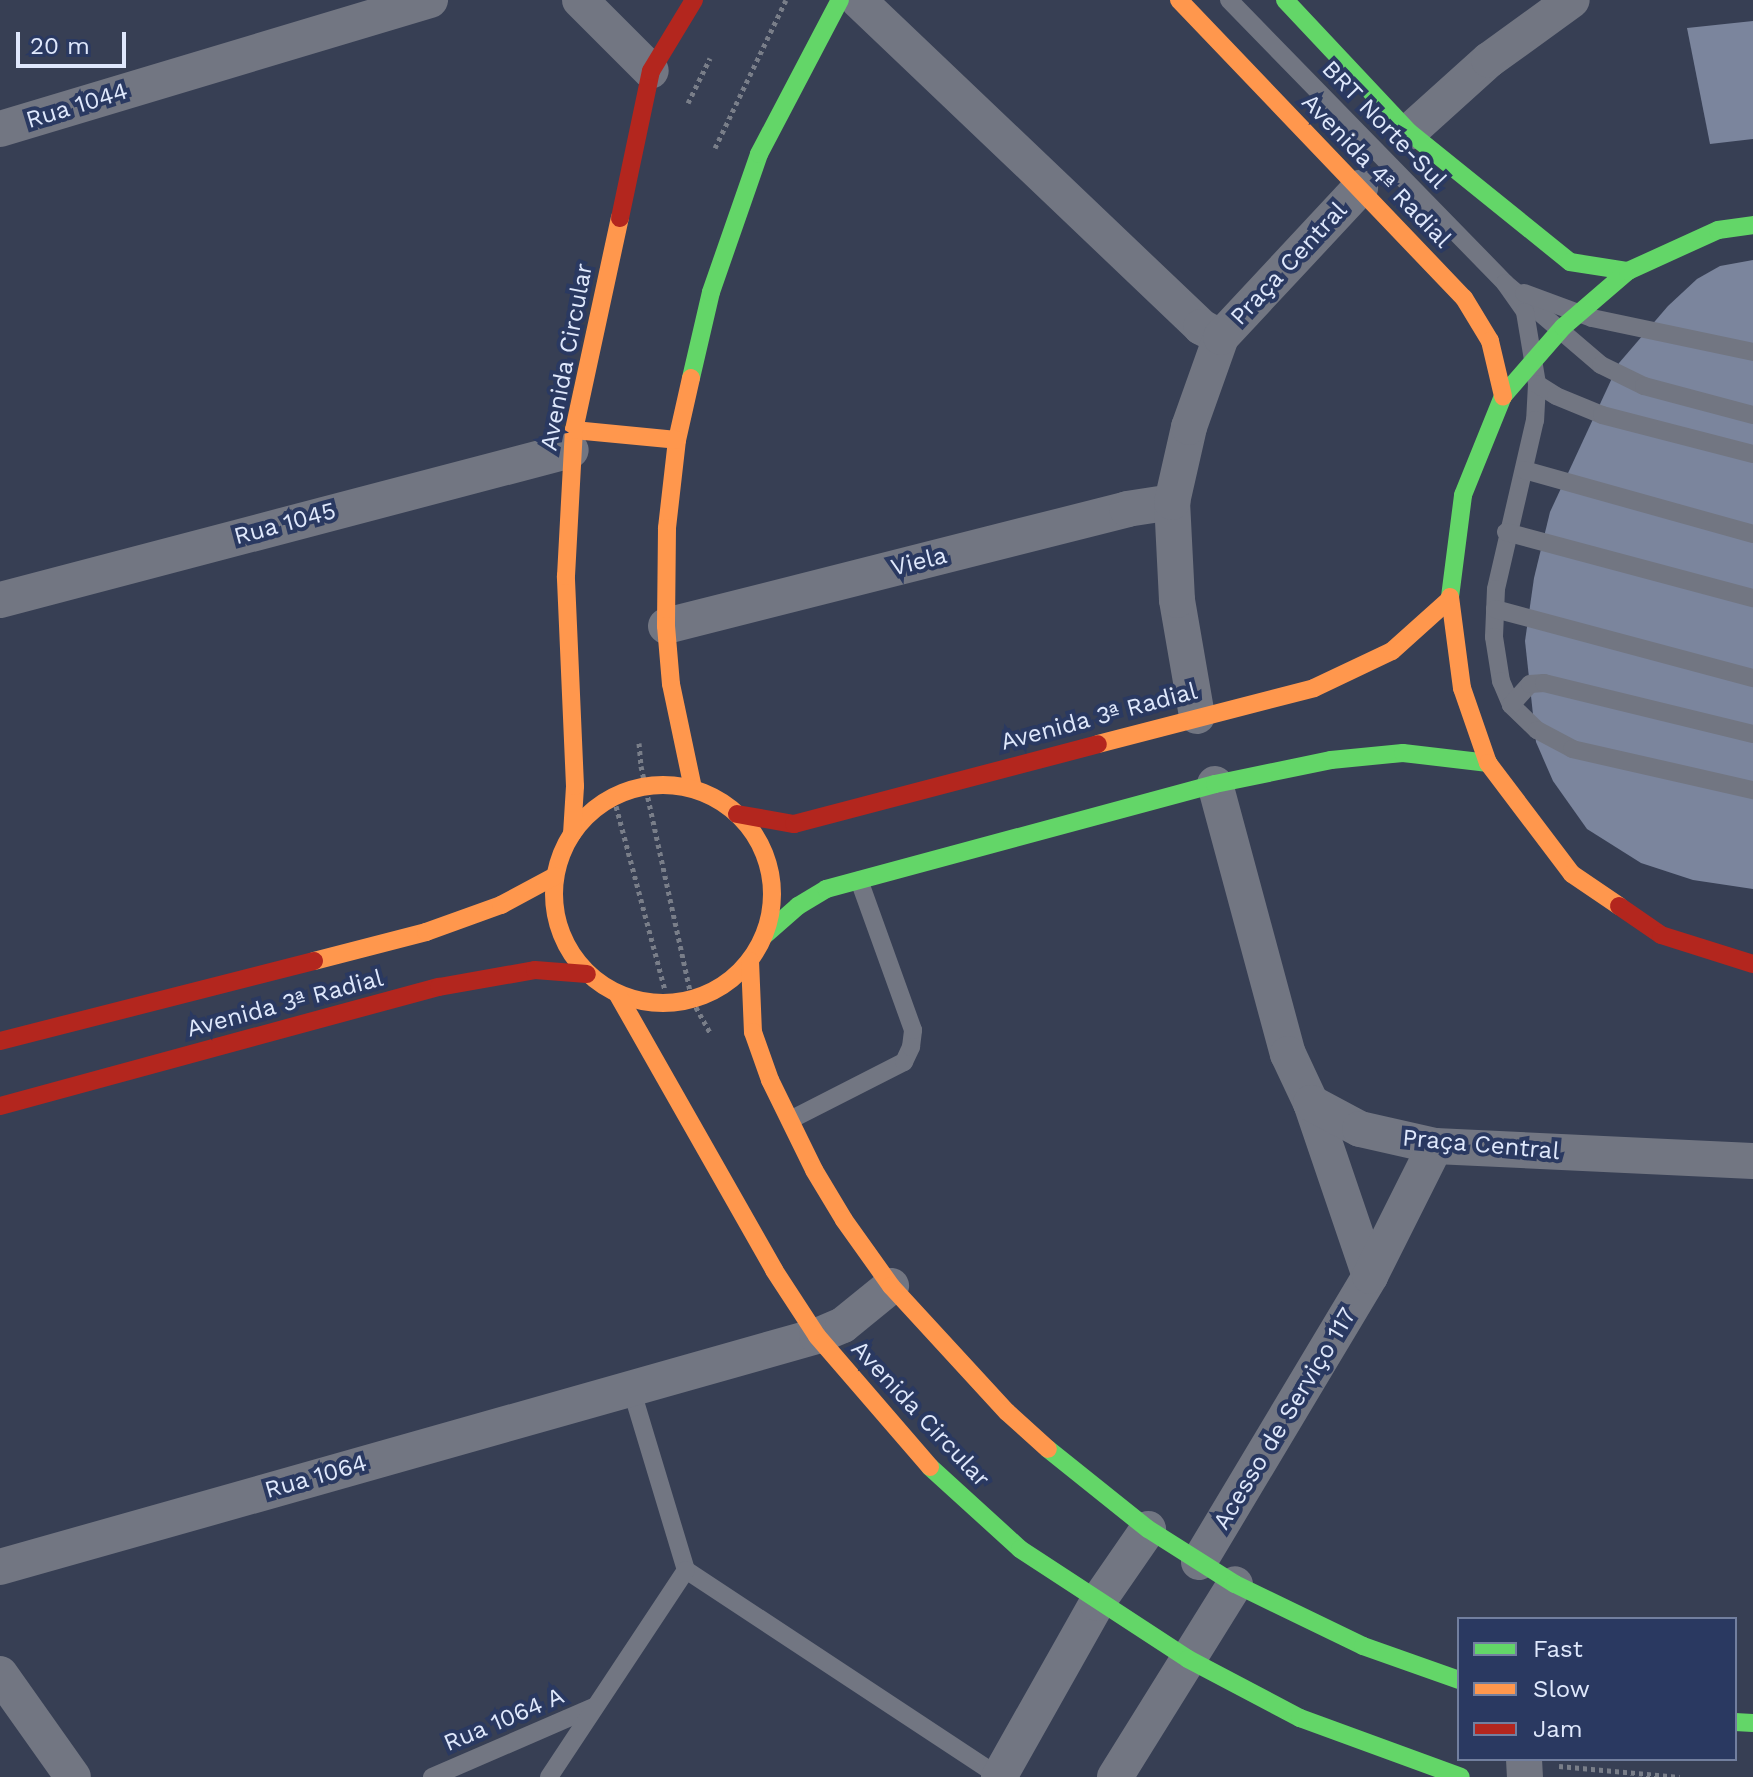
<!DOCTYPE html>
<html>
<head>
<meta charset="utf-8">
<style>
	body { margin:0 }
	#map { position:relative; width:1753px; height:1777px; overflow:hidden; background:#373f54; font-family:"Work Sans",sans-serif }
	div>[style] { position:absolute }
	.building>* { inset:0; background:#7b859d }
	.path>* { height:5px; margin-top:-2.5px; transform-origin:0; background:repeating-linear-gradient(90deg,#797e89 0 4px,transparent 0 8px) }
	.lane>* { height:18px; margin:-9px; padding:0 9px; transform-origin:9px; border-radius:9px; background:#727682 }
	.street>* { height:36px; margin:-18px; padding:0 18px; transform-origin:18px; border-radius:18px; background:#727682 }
	.fast>* { height:18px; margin:-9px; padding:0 9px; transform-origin:9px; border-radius:9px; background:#63d668 }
	.slow>* { height:18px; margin:-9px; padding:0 9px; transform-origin:9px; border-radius:9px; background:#ff974d }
	.slow>.ring { margin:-9px; padding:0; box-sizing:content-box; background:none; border:18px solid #ff974d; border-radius:50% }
	.jam>* { height:18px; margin:-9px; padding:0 9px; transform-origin:9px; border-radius:9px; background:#b3261e }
	span { translate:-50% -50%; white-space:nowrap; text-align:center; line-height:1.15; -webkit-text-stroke:8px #2a3961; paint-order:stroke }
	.street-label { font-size:24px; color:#dfe8fc }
	.legend { position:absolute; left:1457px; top:1617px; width:280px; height:144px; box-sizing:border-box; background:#2a3961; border:2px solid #727f9f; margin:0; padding:10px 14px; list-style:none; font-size:24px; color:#dfe8fc }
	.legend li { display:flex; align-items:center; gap:16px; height:40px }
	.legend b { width:40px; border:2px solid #727f9f }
	.scale { position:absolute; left:16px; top:32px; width:110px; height:36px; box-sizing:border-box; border:4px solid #dfe8fc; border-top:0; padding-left:10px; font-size:24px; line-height:28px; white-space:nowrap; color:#dfe8fc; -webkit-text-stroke:6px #2a3961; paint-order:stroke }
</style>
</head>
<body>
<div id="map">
	<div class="building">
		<i style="clip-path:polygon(1753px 21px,1753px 139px,1710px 144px,1687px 28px)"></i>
		<i style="clip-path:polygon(1753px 260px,1753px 889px,1693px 880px,1641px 863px,1587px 829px,1553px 781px,1536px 742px,1525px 641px,1534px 578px,1550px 512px,1619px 363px,1668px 306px,1697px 279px,1720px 266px)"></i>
	</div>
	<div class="path">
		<i style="left:688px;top:103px;width:50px;rotate:-63.9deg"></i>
		<i style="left:715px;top:148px;width:164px;rotate:-64.4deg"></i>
		<i style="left:639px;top:743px;width:23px;rotate:85deg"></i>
		<i style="left:641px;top:766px;width:239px;rotate:77.7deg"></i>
		<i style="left:692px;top:1000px;width:39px;rotate:61deg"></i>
		<i style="left:616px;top:806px;width:190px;rotate:75.1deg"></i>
		<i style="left:1559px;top:1766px;width:121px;rotate:5.2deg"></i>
	</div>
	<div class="lane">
		<i style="left:1229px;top:0;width:395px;rotate:45.7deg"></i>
		<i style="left:1505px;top:283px;width:126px;rotate:40.5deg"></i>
		<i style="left:1601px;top:365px;width:48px;rotate:26deg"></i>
		<i style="left:1644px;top:386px;width:113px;rotate:14.9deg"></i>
		<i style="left:1505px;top:283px;width:35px;rotate:55deg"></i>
		<i style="left:1525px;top:312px;width:73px;rotate:80.5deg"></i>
		<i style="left:1537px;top:384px;width:36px;rotate:93deg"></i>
		<i style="left:1535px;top:420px;width:173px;rotate:103deg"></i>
		<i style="left:1496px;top:589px;width:48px;rotate:92.4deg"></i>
		<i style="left:1494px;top:637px;width:45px;rotate:81deg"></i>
		<i style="left:1501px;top:681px;width:26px;rotate:67deg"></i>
		<i style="left:1511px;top:705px;width:36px;rotate:44deg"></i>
		<i style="left:1537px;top:730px;width:40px;rotate:28deg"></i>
		<i style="left:1572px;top:749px;width:186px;rotate:12.8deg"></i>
		<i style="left:1524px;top:293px;width:72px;rotate:20.2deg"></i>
		<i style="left:1592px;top:318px;width:165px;rotate:11.9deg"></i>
		<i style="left:1537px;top:384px;width:22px;rotate:32deg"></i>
		<i style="left:1556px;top:396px;width:50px;rotate:22.4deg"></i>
		<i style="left:1602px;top:415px;width:156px;rotate:14.5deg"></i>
		<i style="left:1524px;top:470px;width:238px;rotate:15.6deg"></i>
		<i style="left:1506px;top:532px;width:256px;rotate:15deg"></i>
		<i style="left:1495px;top:609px;width:267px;rotate:15deg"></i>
		<i style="left:1511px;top:705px;width:28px;rotate:-48deg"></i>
		<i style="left:1530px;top:684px;width:14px;rotate:-4deg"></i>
		<i style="left:1544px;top:683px;width:215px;rotate:13.7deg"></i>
		<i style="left:790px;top:1120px;width:128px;rotate:-27deg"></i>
		<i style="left:904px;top:1062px;width:17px;rotate:-65deg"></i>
		<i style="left:911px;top:1047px;width:17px;rotate:-83deg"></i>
		<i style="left:913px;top:1030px;width:159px;rotate:-109.8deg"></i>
		<i style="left:631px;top:1388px;width:190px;rotate:73.2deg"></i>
		<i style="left:686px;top:1570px;width:375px;rotate:33.4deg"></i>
		<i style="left:432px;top:1777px;width:176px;rotate:-23.4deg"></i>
		<i style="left:549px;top:1777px;width:248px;rotate:-56.5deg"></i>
	</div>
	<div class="street">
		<i style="left:580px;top:0;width:100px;rotate:45deg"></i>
		<i style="left:858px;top:0;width:474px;rotate:43.6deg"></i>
		<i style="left:1201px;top:327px;width:22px;rotate:27deg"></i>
		<i style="left:0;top:129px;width:449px;rotate:-16.7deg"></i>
		<i style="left:1409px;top:132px;width:108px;rotate:-42deg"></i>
		<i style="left:1489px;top:60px;width:102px;rotate:-35.9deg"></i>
		<i style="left:0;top:600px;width:590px;rotate:-14.72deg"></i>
		<i style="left:666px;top:626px;width:476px;rotate:-14.2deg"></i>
		<i style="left:1127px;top:509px;width:46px;rotate:-8.8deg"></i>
		<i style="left:1197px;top:716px;width:118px;rotate:-99.8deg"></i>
		<i style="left:1177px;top:600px;width:98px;rotate:-92.9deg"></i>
		<i style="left:1172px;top:502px;width:77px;rotate:-77.2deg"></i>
		<i style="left:1189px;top:427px;width:96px;rotate:-70.4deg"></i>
		<i style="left:1221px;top:337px;width:204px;rotate:-47deg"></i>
		<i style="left:1215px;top:784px;width:280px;rotate:74.9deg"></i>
		<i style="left:1288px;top:1054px;width:54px;rotate:64.9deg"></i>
		<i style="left:1311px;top:1103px;width:183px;rotate:71.2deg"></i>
		<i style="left:1311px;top:1103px;width:55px;rotate:28deg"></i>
		<i style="left:1360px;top:1129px;width:77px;rotate:12.8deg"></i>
		<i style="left:1435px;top:1146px;width:318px;rotate:2.7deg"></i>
		<i style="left:1199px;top:1562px;width:333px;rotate:-59.1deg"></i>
		<i style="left:1370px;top:1276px;width:145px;rotate:-63.4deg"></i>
		<i style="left:0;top:1567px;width:849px;rotate:-15.79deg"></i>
		<i style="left:817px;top:1336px;width:28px;rotate:-23deg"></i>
		<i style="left:843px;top:1325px;width:62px;rotate:-39.1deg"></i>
		<i style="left:0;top:1674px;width:126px;rotate:54.7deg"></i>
		<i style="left:1524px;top:1759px;width:18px;rotate:87deg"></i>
		<i style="left:999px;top:1777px;width:200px;rotate:-60.6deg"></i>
		<i style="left:1097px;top:1603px;width:90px;rotate:-55.4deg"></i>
		<i style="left:1115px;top:1777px;width:227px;rotate:-58.1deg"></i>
	</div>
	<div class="fast">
		<i style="left:1285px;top:0;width:181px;rotate:46.8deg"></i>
		<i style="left:1409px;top:132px;width:207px;rotate:38.9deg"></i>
		<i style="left:1570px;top:262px;width:59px;rotate:8.8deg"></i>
		<i style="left:691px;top:378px;width:88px;rotate:-76.9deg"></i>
		<i style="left:711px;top:292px;width:146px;rotate:-70.8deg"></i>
		<i style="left:759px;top:154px;width:174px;rotate:-62.3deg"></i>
		<i style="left:1450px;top:597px;width:103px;rotate:-82.7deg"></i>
		<i style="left:1463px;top:495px;width:107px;rotate:-68deg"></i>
		<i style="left:1503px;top:396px;width:91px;rotate:-49deg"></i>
		<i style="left:1563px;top:327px;width:86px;rotate:-40.7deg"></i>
		<i style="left:1628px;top:271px;width:99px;rotate:-24.5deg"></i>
		<i style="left:1718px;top:230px;width:35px;rotate:-8deg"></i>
		<i style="left:765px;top:935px;width:44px;rotate:-41.3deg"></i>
		<i style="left:798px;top:906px;width:33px;rotate:-31deg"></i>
		<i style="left:826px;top:889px;width:403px;rotate:-15.1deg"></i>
		<i style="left:1215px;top:784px;width:118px;rotate:-11.7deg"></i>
		<i style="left:1331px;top:760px;width:72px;rotate:-5.6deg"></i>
		<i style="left:1403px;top:753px;width:86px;rotate:6.7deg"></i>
		<i style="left:1048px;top:1449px;width:128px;rotate:38.7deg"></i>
		<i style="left:1148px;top:1529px;width:103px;rotate:32.3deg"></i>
		<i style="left:1235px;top:1584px;width:142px;rotate:25.8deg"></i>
		<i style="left:1363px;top:1646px;width:102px;rotate:19.5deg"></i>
		<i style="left:930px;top:1467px;width:122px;rotate:42.3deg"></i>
		<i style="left:1020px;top:1549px;width:201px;rotate:33.2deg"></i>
		<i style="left:1188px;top:1659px;width:127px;rotate:27.8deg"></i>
		<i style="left:1300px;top:1718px;width:171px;rotate:20.1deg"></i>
		<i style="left:1735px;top:1722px;width:18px;rotate:3deg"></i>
	</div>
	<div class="slow">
		<i style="left:1179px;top:0;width:412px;rotate:46.3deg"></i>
		<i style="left:1464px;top:298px;width:50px;rotate:58.8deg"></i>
		<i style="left:1490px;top:341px;width:57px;rotate:76.7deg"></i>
		<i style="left:691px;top:378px;width:64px;rotate:102.7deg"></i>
		<i style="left:677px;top:440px;width:89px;rotate:96.5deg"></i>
		<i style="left:667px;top:528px;width:98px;rotate:90.6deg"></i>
		<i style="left:666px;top:626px;width:58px;rotate:85.1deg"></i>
		<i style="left:671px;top:684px;width:106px;rotate:78.1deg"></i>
		<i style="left:574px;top:430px;width:103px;rotate:5.5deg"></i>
		<i style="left:1450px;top:597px;width:92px;rotate:82.5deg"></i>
		<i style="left:1462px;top:688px;width:79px;rotate:70.9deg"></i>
		<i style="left:1488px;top:763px;width:139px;rotate:52.9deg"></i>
		<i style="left:1572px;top:874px;width:57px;rotate:34.2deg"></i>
		<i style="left:1098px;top:744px;width:223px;rotate:-14.5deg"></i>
		<i style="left:1314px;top:688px;width:86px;rotate:-25.4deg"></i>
		<i style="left:1392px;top:651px;width:78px;rotate:-41.9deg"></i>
		<i class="ring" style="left:554px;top:785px;width:200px;height:200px"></i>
		<i style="left:572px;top:834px;width:48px;rotate:-86.4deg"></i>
		<i style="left:575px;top:786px;width:210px;rotate:-92.5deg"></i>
		<i style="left:566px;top:576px;width:146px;rotate:-86.9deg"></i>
		<i style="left:574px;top:430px;width:217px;rotate:-77.8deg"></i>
		<i style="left:314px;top:961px;width:116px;rotate:-14.5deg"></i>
		<i style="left:426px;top:932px;width:80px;rotate:-19.8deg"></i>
		<i style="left:501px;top:905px;width:61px;rotate:-28.2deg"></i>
		<i style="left:750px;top:961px;width:71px;rotate:87.6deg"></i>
		<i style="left:753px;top:1032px;width:51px;rotate:70.5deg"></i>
		<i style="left:770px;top:1080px;width:100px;rotate:63.9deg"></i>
		<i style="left:814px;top:1170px;width:58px;rotate:59deg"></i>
		<i style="left:844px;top:1220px;width:81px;rotate:54.5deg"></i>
		<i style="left:891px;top:1286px;width:171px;rotate:47.4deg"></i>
		<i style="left:1007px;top:1412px;width:55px;rotate:42.1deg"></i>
		<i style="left:618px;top:995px;width:316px;rotate:60.4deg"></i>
		<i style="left:774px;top:1270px;width:79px;rotate:56.9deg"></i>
		<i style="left:817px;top:1336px;width:173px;rotate:49.2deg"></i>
	</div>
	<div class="jam">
		<i style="left:620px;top:218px;width:150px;rotate:-78.1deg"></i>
		<i style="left:651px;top:71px;width:83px;rotate:-58.8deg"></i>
		<i style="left:737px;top:814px;width:58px;rotate:10deg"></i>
		<i style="left:794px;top:824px;width:314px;rotate:-14.7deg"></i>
		<i style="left:1619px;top:906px;width:51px;rotate:34.6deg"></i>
		<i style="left:1661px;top:935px;width:96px;rotate:17.5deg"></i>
		<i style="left:0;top:1041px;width:324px;rotate:-14.3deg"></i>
		<i style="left:0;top:1106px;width:455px;rotate:-15.2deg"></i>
		<i style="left:439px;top:987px;width:97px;rotate:-10deg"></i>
		<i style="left:535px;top:970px;width:52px;rotate:4.4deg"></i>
	</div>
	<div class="street-label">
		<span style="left:77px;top:106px;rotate:-17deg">Rua 1044</span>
		<span style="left:1384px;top:125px;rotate:46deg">BRT Norte-Sul</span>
		<span style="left:1376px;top:171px;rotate:46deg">Avenida 4ª Radial</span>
		<span style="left:1289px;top:264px;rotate:-47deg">Praça Central</span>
		<span style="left:567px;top:357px;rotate:-79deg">Avenida Circular</span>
		<span style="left:285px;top:524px;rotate:-15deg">Rua 1045</span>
		<span style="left:919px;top:562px;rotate:-14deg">Viela</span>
		<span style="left:1099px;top:717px;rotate:-15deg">Avenida 3ª Radial</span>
		<span style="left:285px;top:1004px;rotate:-15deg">Avenida 3ª Radial</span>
		<span style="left:1481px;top:1145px;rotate:5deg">Praça Central</span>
		<span style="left:920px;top:1414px;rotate:47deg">Avenida Circular</span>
		<span style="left:1285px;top:1419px;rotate:-59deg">Acesso de Serviço 117</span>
		<span style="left:316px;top:1477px;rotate:-16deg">Rua 1064</span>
		<span style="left:504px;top:1720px;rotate:-23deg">Rua 1064 A</span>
	</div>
	<ul class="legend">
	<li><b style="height:10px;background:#63d668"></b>Fast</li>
	<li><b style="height:10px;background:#ff974d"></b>Slow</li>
	<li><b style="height:10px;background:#b3261e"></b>Jam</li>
	</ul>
	<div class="scale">20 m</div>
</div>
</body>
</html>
